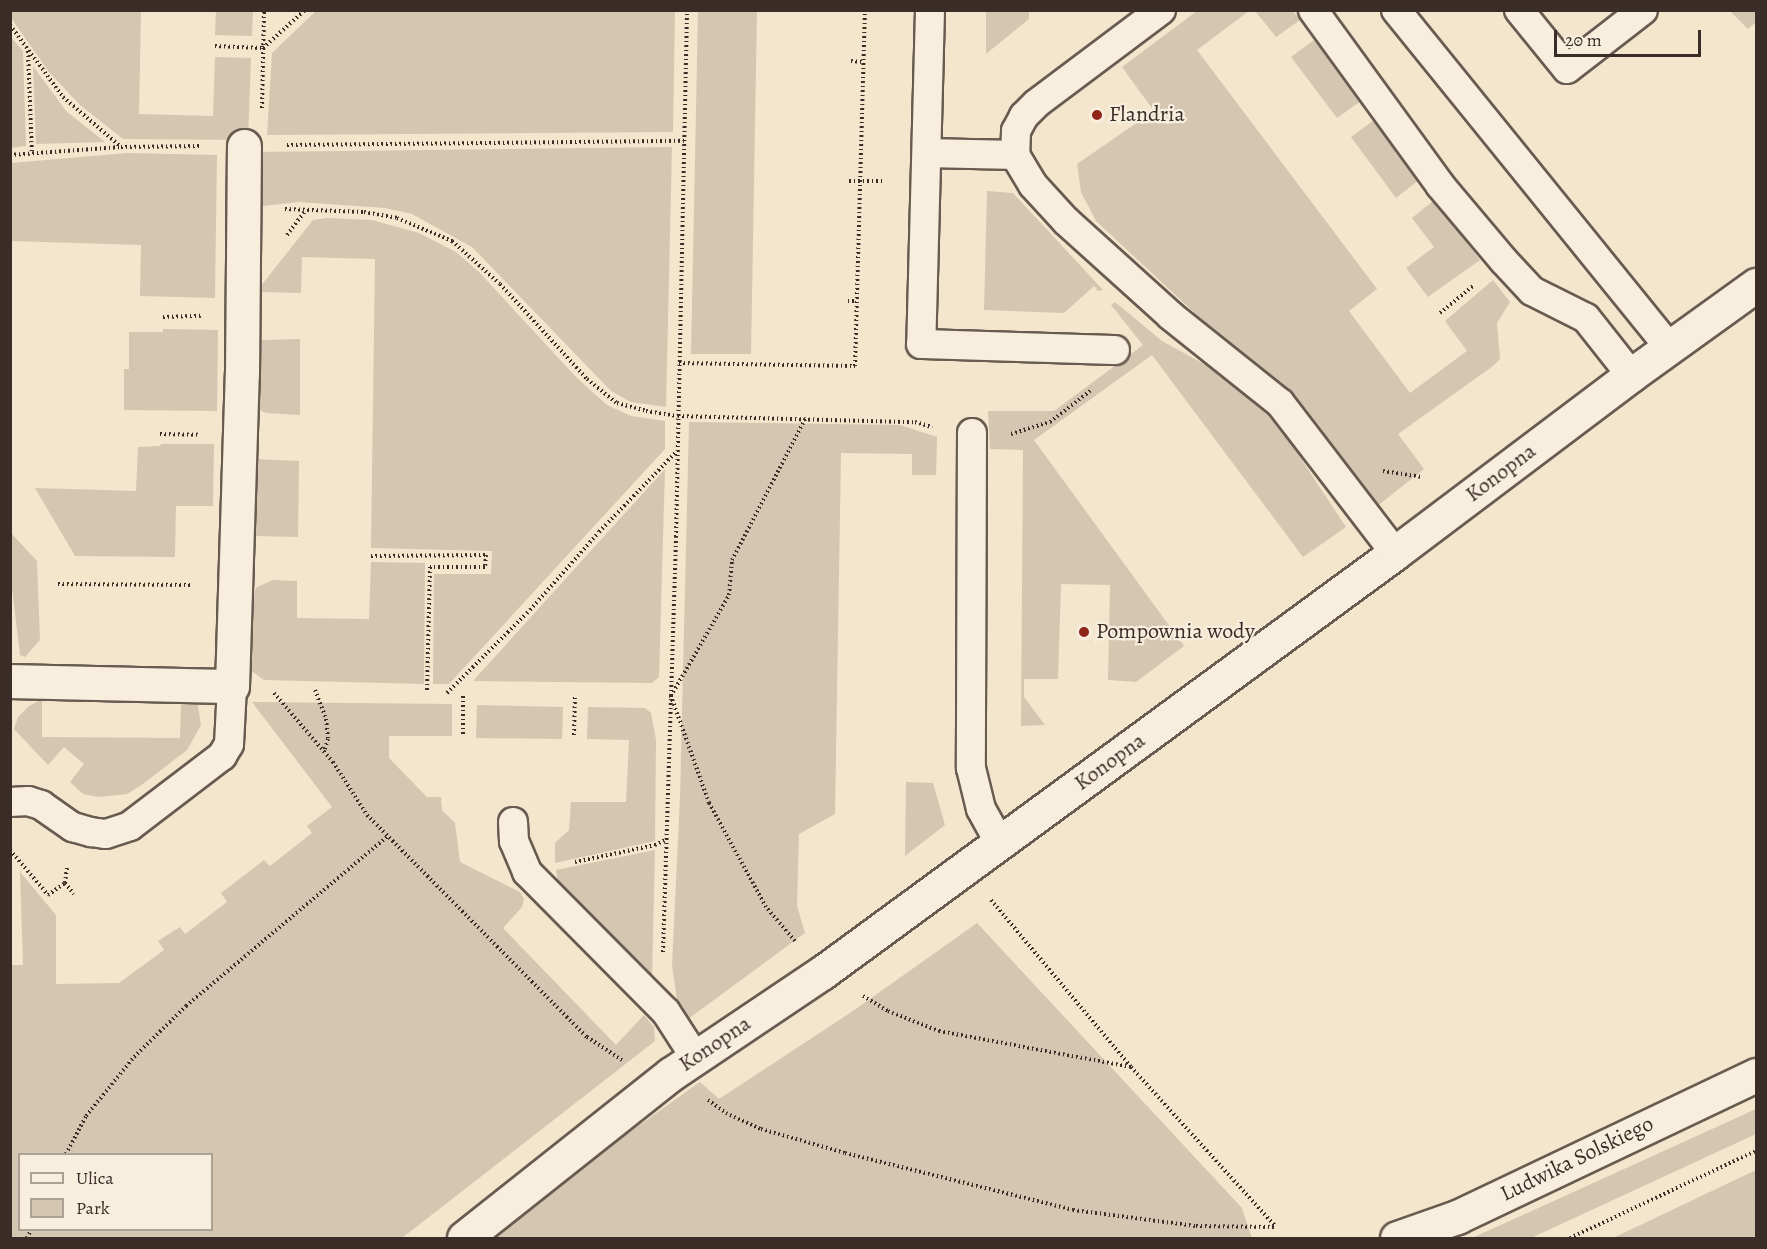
<!DOCTYPE html>
<html>
<head>
<meta charset="utf-8">
<style>
	body { margin:0 }
	#map { position:relative; width:1767px; height:1249px; overflow:hidden; background:#f4e5cd; font-family:Alegreya,serif }
	div>[style] { position:absolute }
	.green>* { inset:0; background:#d4c6b1 }
	.path>* { height:4px; margin-top:-2px; transform-origin:0; background:repeating-linear-gradient(90deg,#3a2d27 0 1.5px,transparent 0 4.5px) }
	.roads { filter:drop-shadow(2px 0 #685b50) drop-shadow(-2px 0 #685b50) drop-shadow(0 2px #685b50) drop-shadow(0 -2px #685b50) }
	.service>* { height:28px; margin:-14px; padding:0 14px; transform-origin:14px; border-radius:14px; background:#f8eede }
	.minor>* { height:33px; margin:-16.5px; padding:0 16.5px; transform-origin:16.5px; border-radius:16.5px; background:#f8eede }
	.tertiary>* { height:33px; margin:-16.5px; padding:0 16.5px; transform-origin:16.5px; border-radius:16.5px; background:#f8eede }
	.dots>* { width:16px; height:16px; translate:-50% -50%; box-sizing:border-box; border:3px solid #f8eede; border-radius:50% }
	span { translate:-50% -50%; white-space:nowrap; text-align:center; line-height:1.15; -webkit-text-stroke:4.5px #f8eede; paint-order:stroke }
	.poi-label { font-size:22px; color:#3a2d27 }
	.left { translate:0 -50%; text-align:left }
	.street-label { font-size:22px; color:#3a2d27 }
	.frame { position:absolute; inset:0; border:12px solid #3a2d27; pointer-events:none }
	.legend { position:absolute; left:18px; top:1153px; width:195px; height:78px; box-sizing:border-box; background:#f8eede; border:2px solid #aca195; margin:0; padding:8px 10px; list-style:none; font-size:18px; color:#3a2d27 }
	.legend li { display:flex; align-items:center; gap:12px; height:30px }
	.legend b { width:30px; border:2px solid #aca195 }
	.scale { position:absolute; left:1554px; top:30px; width:147px; height:27px; box-sizing:border-box; border:3px solid #3a2d27; border-top:0; padding-left:8px; font-size:18px; line-height:21px; white-space:nowrap; color:#3a2d27; -webkit-text-stroke:4px #f8eede; paint-order:stroke }
</style>
</head>
<body>
<div id="map">
	<div class="green">
		<i style="clip-path:polygon(10px 11px,141px 11px,139px 114px,213px 116px,215px 57px,251px 58px,248px 140px,123px 139px,80px 105px,49px 72px,11px 18px)"></i>
		<i style="clip-path:polygon(216px 11px,253px 11px,252px 36px,215px 35px)"></i>
		<i style="clip-path:polygon(316px 11px,675px 11px,673px 132px,267px 135px,272px 53px)"></i>
		<i style="clip-path:polygon(698px 11px,757px 11px,751px 354px,691px 354px)"></i>
		<i style="clip-path:polygon(986px 11px,1029px 11px,1029px 19px,986px 54px)"></i>
		<i style="clip-path:polygon(1197px 11px,1249px 11px,1197px 50px,1377px 289px,1349px 311px,1410px 393px,1467px 351px,1445px 321px,1493px 280px,1510px 302px,1497px 323px,1500px 359px,1493px 366px,1398px 434px,1424px 469px,1375px 508px,1321px 429px,1290px 393px,1231px 347px,1096px 221px,1081px 192px,1077px 164px,1154px 111px,1122px 67px)"></i>
		<i style="clip-path:polygon(1255px 11px,1293px 11px,1300px 20px,1276px 37px)"></i>
		<i style="clip-path:polygon(1730px 11px,1756px 11px,1756px 22px,1748px 29px)"></i>
		<i style="clip-path:polygon(10px 36px,23px 51px,26px 146px,11px 148px)"></i>
		<i style="clip-path:polygon(1314px 40px,1361px 101px,1337px 118px,1291px 57px)"></i>
		<i style="clip-path:polygon(33px 66px,66px 111px,105px 142px,36px 144px)"></i>
		<i style="clip-path:polygon(1374px 120px,1420px 179px,1396px 198px,1351px 137px)"></i>
		<i style="clip-path:polygon(672px 147px,666px 407px,631px 402px,611px 391px,472px 247px,412px 214px,385px 208px,299px 202px,254px 207px,255px 152px)"></i>
		<i style="clip-path:polygon(127px 153px,217px 155px,215px 298px,140px 296px,141px 245px,11px 241px,11px 163px)"></i>
		<i style="clip-path:polygon(987px 191px,1013px 193px,1103px 290px,1098px 291px,1094px 286px,1064px 313px,984px 310px)"></i>
		<i style="clip-path:polygon(1434px 200px,1480px 260px,1428px 297px,1406px 268px,1434px 247px,1412px 218px)"></i>
		<i style="clip-path:polygon(327px 218px,372px 220px,419px 233px,456px 252px,479px 272px,576px 377px,607px 405px,631px 416px,665px 421px,665px 449px,449px 684px,433px 684px,434px 574px,491px 574px,492px 551px,371px 548px,375px 259px,302px 257px,301px 293px,259px 292px,260px 287px,313px 220px)"></i>
		<i style="clip-path:polygon(1115px 302px,1162px 341px,1224px 375px,1276px 421px,1346px 527px,1303px 557px,1152px 355px,1034px 440px,1184px 646px,1136px 682px,1108px 680px,1110px 585px,1061px 584px,1058px 679px,1024px 679px,1024px 697px,1045px 725px,1021px 726px,1023px 450px,990px 449px,988px 411px,1054px 411px,1143px 345px,1111px 305px)"></i>
		<i style="clip-path:polygon(163px 329px,218px 330px,217px 411px,124px 410px,124px 369px,129px 369px,129px 332px,163px 332px)"></i>
		<i style="clip-path:polygon(300px 339px,300px 415px,266px 413px,258px 409px,253px 403px,254px 347px,263px 340px)"></i>
		<i style="clip-path:polygon(689px 422px,900px 425px,937px 437px,936px 475px,912px 475px,912px 454px,841px 453px,835px 814px,799px 834px,797px 906px,805px 933px,688px 1019px,677px 1000px,672px 965px,680px 797px)"></i>
		<i style="clip-path:polygon(161px 444px,214px 444px,213px 506px,176px 506px,175px 557px,75px 556px,35px 488px,136px 491px,138px 447px,160px 446px)"></i>
		<i style="clip-path:polygon(253px 459px,299px 461px,298px 537px,253px 536px)"></i>
		<i style="clip-path:polygon(665px 469px,659px 677px,652px 683px,473px 681px)"></i>
		<i style="clip-path:polygon(11px 533px,37px 561px,40px 640px,25px 657px,20px 655px,11px 580px)"></i>
		<i style="clip-path:polygon(371px 562px,425px 563px,424px 684px,264px 680px,246px 667px,246px 605px,257px 587px,273px 580px,297px 581px,297px 618px,369px 619px)"></i>
		<i style="clip-path:polygon(42px 699px,42px 737px,180px 738px,181px 699px,197px 701px,201px 725px,187px 750px,143px 784px,127px 794px,98px 797px,83px 794px,70px 782px,84px 764px,64px 747px,48px 765px,14px 729px,18px 717px,29px 706px)"></i>
		<i style="clip-path:polygon(evenodd,252px 702px,452px 704px,452px 736px,389px 736px,389px 758px,427px 797px,441px 797px,442px 810px,455px 823px,460px 862px,520px 892px,524px 899px,522px 907px,503px 928px,616px 1045px,644px 1015px,654px 1027px,655px 1041px,402px 1238px,11px 1238px,10px 965px,23px 965px,20px 872px,56px 915px,56px 984px,119px 983px,164px 950px,158px 941px,180px 927px,185px 934px,227px 902px,221px 893px,264px 860px,270px 866px,312px 833px,307px 826px,332px 807px,252px 702px,20px 1154px,212px 1154px,212px 1230px,20px 1230px,20px 1154px)"></i>
		<i style="clip-path:polygon(477px 705px,563px 707px,562px 739px,476px 738px)"></i>
		<i style="clip-path:polygon(588px 707px,645px 708px,651px 713px,656px 740px,655px 841px,555px 863px,555px 843px,569px 830px,571px 802px,626px 802px,629px 740px,587px 739px)"></i>
		<i style="clip-path:polygon(906px 782px,933px 783px,945px 825px,905px 856px)"></i>
		<i style="clip-path:polygon(655px 850px,652px 979px,558px 881px,556px 870px)"></i>
		<i style="clip-path:polygon(977px 923px,1242px 1208px,1252px 1238px,491px 1238px,555px 1185px,700px 1082px,719px 1099px,853px 1011px)"></i>
		<i style="clip-path:polygon(1756px 1109px,1756px 1134px,1531px 1238px,1472px 1238px)"></i>
		<i style="clip-path:polygon(1756px 1170px,1756px 1238px,1613px 1238px)"></i>
	</div>
	<div class="path">
		<i style="left:10px;top:25px;width:89px;rotate:53.6deg"></i>
		<i style="left:63px;top:97px;width:75px;rotate:40.7deg"></i>
		<i style="left:215px;top:46px;width:48px;rotate:2.4deg"></i>
		<i style="left:263px;top:48px;width:57px;rotate:-42.1deg"></i>
		<i style="left:28px;top:51px;width:102px;rotate:87.8deg"></i>
		<i style="left:851px;top:61px;width:12px;rotate:5deg"></i>
		<i style="left:262px;top:108px;width:98px;rotate:-88.8deg"></i>
		<i style="left:287px;top:145px;width:397px;rotate:-0.6deg"></i>
		<i style="left:10px;top:155px;width:111px;rotate:-4.1deg"></i>
		<i style="left:121px;top:147px;width:80px;rotate:-0.7deg"></i>
		<i style="left:849px;top:181px;width:36px"></i>
		<i style="left:285px;top:209px;width:79px;rotate:2.2deg"></i>
		<i style="left:364px;top:212px;width:34px;rotate:10deg"></i>
		<i style="left:397px;top:218px;width:60px;rotate:22.7deg"></i>
		<i style="left:452px;top:241px;width:64px;rotate:41.9deg"></i>
		<i style="left:500px;top:284px;width:129px;rotate:47.5deg"></i>
		<i style="left:587px;top:379px;width:38px;rotate:39deg"></i>
		<i style="left:617px;top:403px;width:30px;rotate:15deg"></i>
		<i style="left:646px;top:411px;width:32px;rotate:9deg"></i>
		<i style="left:678px;top:416px;width:237px;rotate:1.5deg"></i>
		<i style="left:915px;top:422px;width:18px;rotate:16deg"></i>
		<i style="left:287px;top:235px;width:31px;rotate:-53deg"></i>
		<i style="left:848px;top:301px;width:9px"></i>
		<i style="left:1440px;top:313px;width:43px;rotate:-39.3deg"></i>
		<i style="left:163px;top:317px;width:38px;rotate:-2deg"></i>
		<i style="left:679px;top:363px;width:176px;rotate:1deg"></i>
		<i style="left:855px;top:366px;width:356px;rotate:-88.4deg"></i>
		<i style="left:160px;top:434px;width:39px;rotate:1deg"></i>
		<i style="left:1011px;top:434px;width:41px;rotate:-17.1deg"></i>
		<i style="left:1050px;top:422px;width:51px;rotate:-37.8deg"></i>
		<i style="left:1383px;top:471px;width:40px;rotate:8.5deg"></i>
		<i style="left:371px;top:556px;width:115px;rotate:-0.5deg"></i>
		<i style="left:486px;top:555px;width:12px;rotate:95deg"></i>
		<i style="left:485px;top:567px;width:55px;rotate:180deg"></i>
		<i style="left:430px;top:567px;width:126px;rotate:91.4deg"></i>
		<i style="left:58px;top:584px;width:135px;rotate:0.4deg"></i>
		<i style="left:315px;top:690px;width:31px;rotate:69deg"></i>
		<i style="left:326px;top:719px;width:20px;rotate:84deg"></i>
		<i style="left:328px;top:739px;width:13px;rotate:108deg"></i>
		<i style="left:274px;top:693px;width:91px;rotate:49.5deg"></i>
		<i style="left:333px;top:762px;width:63px;rotate:57.3deg"></i>
		<i style="left:367px;top:815px;width:313px;rotate:45.3deg"></i>
		<i style="left:587px;top:1037px;width:42px;rotate:33.3deg"></i>
		<i style="left:447px;top:693px;width:117px;rotate:-45deg"></i>
		<i style="left:530px;top:610px;width:104px;rotate:-48.5deg"></i>
		<i style="left:599px;top:532px;width:112px;rotate:-46.1deg"></i>
		<i style="left:463px;top:734px;width:40px;rotate:-90deg"></i>
		<i style="left:574px;top:735px;width:40px;rotate:-88.6deg"></i>
		<i style="left:10px;top:850px;width:59px;rotate:49.8deg"></i>
		<i style="left:48px;top:895px;width:21px;rotate:-35deg"></i>
		<i style="left:575px;top:862px;width:82px;rotate:-12deg"></i>
		<i style="left:655px;top:845px;width:13px;rotate:-27deg"></i>
		<i style="left:67px;top:868px;width:15px;rotate:98deg"></i>
		<i style="left:65px;top:883px;width:14px;rotate:51deg"></i>
		<i style="left:991px;top:900px;width:218px;rotate:50deg"></i>
		<i style="left:1131px;top:1067px;width:216px;rotate:47.8deg"></i>
		<i style="left:795px;top:941px;width:45px;rotate:-130.5deg"></i>
		<i style="left:766px;top:907px;width:119px;rotate:-118.7deg"></i>
		<i style="left:709px;top:803px;width:114px;rotate:-109.6deg"></i>
		<i style="left:671px;top:696px;width:116px;rotate:-60.1deg"></i>
		<i style="left:729px;top:595px;width:35px;rotate:-85deg"></i>
		<i style="left:732px;top:560px;width:159px;rotate:-62.6deg"></i>
		<i style="left:663px;top:952px;width:415px;rotate:-88.2deg"></i>
		<i style="left:676px;top:537px;width:527px;rotate:-88.8deg"></i>
		<i style="left:863px;top:996px;width:29px;rotate:31deg"></i>
		<i style="left:888px;top:1011px;width:55px;rotate:21.4deg"></i>
		<i style="left:939px;top:1031px;width:195px;rotate:10.6deg"></i>
		<i style="left:708px;top:1100px;width:22px;rotate:36deg"></i>
		<i style="left:726px;top:1113px;width:38px;rotate:25deg"></i>
		<i style="left:761px;top:1129px;width:87px;rotate:15.9deg"></i>
		<i style="left:845px;top:1153px;width:235px;rotate:14deg"></i>
		<i style="left:1073px;top:1210px;width:124px;rotate:7.4deg"></i>
		<i style="left:1196px;top:1226px;width:80px;rotate:0.7deg"></i>
		<i style="left:66px;top:1154px;width:43px;rotate:-62.2deg"></i>
		<i style="left:86px;top:1116px;width:76px;rotate:-50.9deg"></i>
		<i style="left:134px;top:1057px;width:73px;rotate:-44.4deg"></i>
		<i style="left:186px;top:1006px;width:264px;rotate:-40.1deg"></i>
		<i style="left:27px;top:1238px;width:9px;rotate:-63deg"></i>
		<i style="left:1570px;top:1238px;width:205px;rotate:-25.1deg"></i>
	</div>
	<div class="roads">
		<div class="service">
			<i style="left:930px;top:10px;width:334px;rotate:91.5deg"></i>
			<i style="left:921px;top:344px;width:194px;rotate:1.8deg"></i>
			<i style="left:1161px;top:10px;width:156px;rotate:143.1deg"></i>
			<i style="left:1036px;top:104px;width:17px;rotate:135deg"></i>
			<i style="left:1024px;top:116px;width:17px;rotate:118deg"></i>
			<i style="left:1016px;top:131px;width:24px;rotate:92deg"></i>
			<i style="left:1015px;top:155px;width:35px;rotate:59deg"></i>
			<i style="left:1033px;top:185px;width:49px;rotate:47.5deg"></i>
			<i style="left:1066px;top:221px;width:142px;rotate:42.1deg"></i>
			<i style="left:1171px;top:316px;width:139px;rotate:38.6deg"></i>
			<i style="left:1280px;top:403px;width:189px;rotate:52.5deg"></i>
			<i style="left:1313px;top:10px;width:216px;rotate:54deg"></i>
			<i style="left:1440px;top:185px;width:99px;rotate:49.9deg"></i>
			<i style="left:1504px;top:261px;width:41px;rotate:47deg"></i>
			<i style="left:1532px;top:291px;width:60px;rotate:26.6deg"></i>
			<i style="left:1586px;top:318px;width:73px;rotate:51.7deg"></i>
			<i style="left:1396px;top:10px;width:435px;rotate:51deg"></i>
			<i style="left:1519px;top:10px;width:76px;rotate:50.9deg"></i>
			<i style="left:1567px;top:69px;width:96px;rotate:-37.8deg"></i>
			<i style="left:927px;top:153px;width:88px;rotate:1.3deg"></i>
			<i style="left:972px;top:433px;width:335px;rotate:90.2deg"></i>
			<i style="left:971px;top:768px;width:42px;rotate:76.3deg"></i>
			<i style="left:981px;top:809px;width:39px;rotate:61deg"></i>
			<i style="left:10px;top:802px;width:18px;rotate:-3deg"></i>
			<i style="left:28px;top:801px;width:14px;rotate:17deg"></i>
			<i style="left:41px;top:805px;width:39px;rotate:35deg"></i>
			<i style="left:73px;top:827px;width:19px;rotate:16deg"></i>
			<i style="left:91px;top:832px;width:15px;rotate:8deg"></i>
			<i style="left:106px;top:834px;width:25px;rotate:-18deg"></i>
			<i style="left:130px;top:826px;width:116px;rotate:-37.3deg"></i>
			<i style="left:222px;top:756px;width:14px;rotate:-60deg"></i>
			<i style="left:229px;top:744px;width:58px;rotate:-87deg"></i>
			<i style="left:513px;top:822px;width:19px;rotate:87deg"></i>
			<i style="left:514px;top:841px;width:34px;rotate:67deg"></i>
			<i style="left:527px;top:872px;width:197px;rotate:45.2deg"></i>
			<i style="left:666px;top:1012px;width:54px;rotate:57.2deg"></i>
		</div>
		<div class="minor">
			<i style="left:10px;top:681px;width:222px;rotate:1.3deg"></i>
			<i style="left:232px;top:686px;width:313px;rotate:-88.2deg"></i>
			<i style="left:242px;top:373px;width:227px;rotate:-89.5deg"></i>
			<i style="left:464px;top:1238px;width:264px;rotate:-38.4deg"></i>
			<i style="left:671px;top:1074px;width:183px;rotate:-33.9deg"></i>
			<i style="left:823px;top:972px;width:709px;rotate:-36.22deg"></i>
			<i style="left:1395px;top:553px;width:296px;rotate:-37deg"></i>
			<i style="left:1631px;top:375px;width:154px;rotate:-35.8deg"></i>
		</div>
		<div class="tertiary">
			<i style="left:1397px;top:1238px;width:64px;rotate:-19.3deg"></i>
			<i style="left:1457px;top:1217px;width:331px;rotate:-25.4deg"></i>
		</div>
	</div>
	<div class="dots">
		<i style="left:1097px;top:115px;background:#8f2418"></i>
		<i style="left:1084px;top:632px;background:#8f2418"></i>
	</div>
	<div class="poi-label">
		<span class="left" style="left:1109px;top:115px">Flandria</span>
		<span class="left" style="left:1096px;top:632px">Pompownia wody</span>
	</div>
	<div class="street-label">
		<span style="left:1501px;top:473px;rotate:-37deg">Konopna</span>
		<span style="left:1110px;top:762px;rotate:-36deg">Konopna</span>
		<span style="left:715px;top:1044px;rotate:-34deg">Konopna</span>
		<span style="left:1577px;top:1159px;rotate:-26deg">Ludwika Solskiego</span>
	</div>
	<div class="frame"></div>
	<ul class="legend">
	<li><b style="height:8px;background:#f8eede"></b>Ulica</li>
	<li><b style="height:16px;background:#d4c6b1"></b>Park</li>
	</ul>
	<div class="scale">20 m</div>
</div>
</body>
</html>
